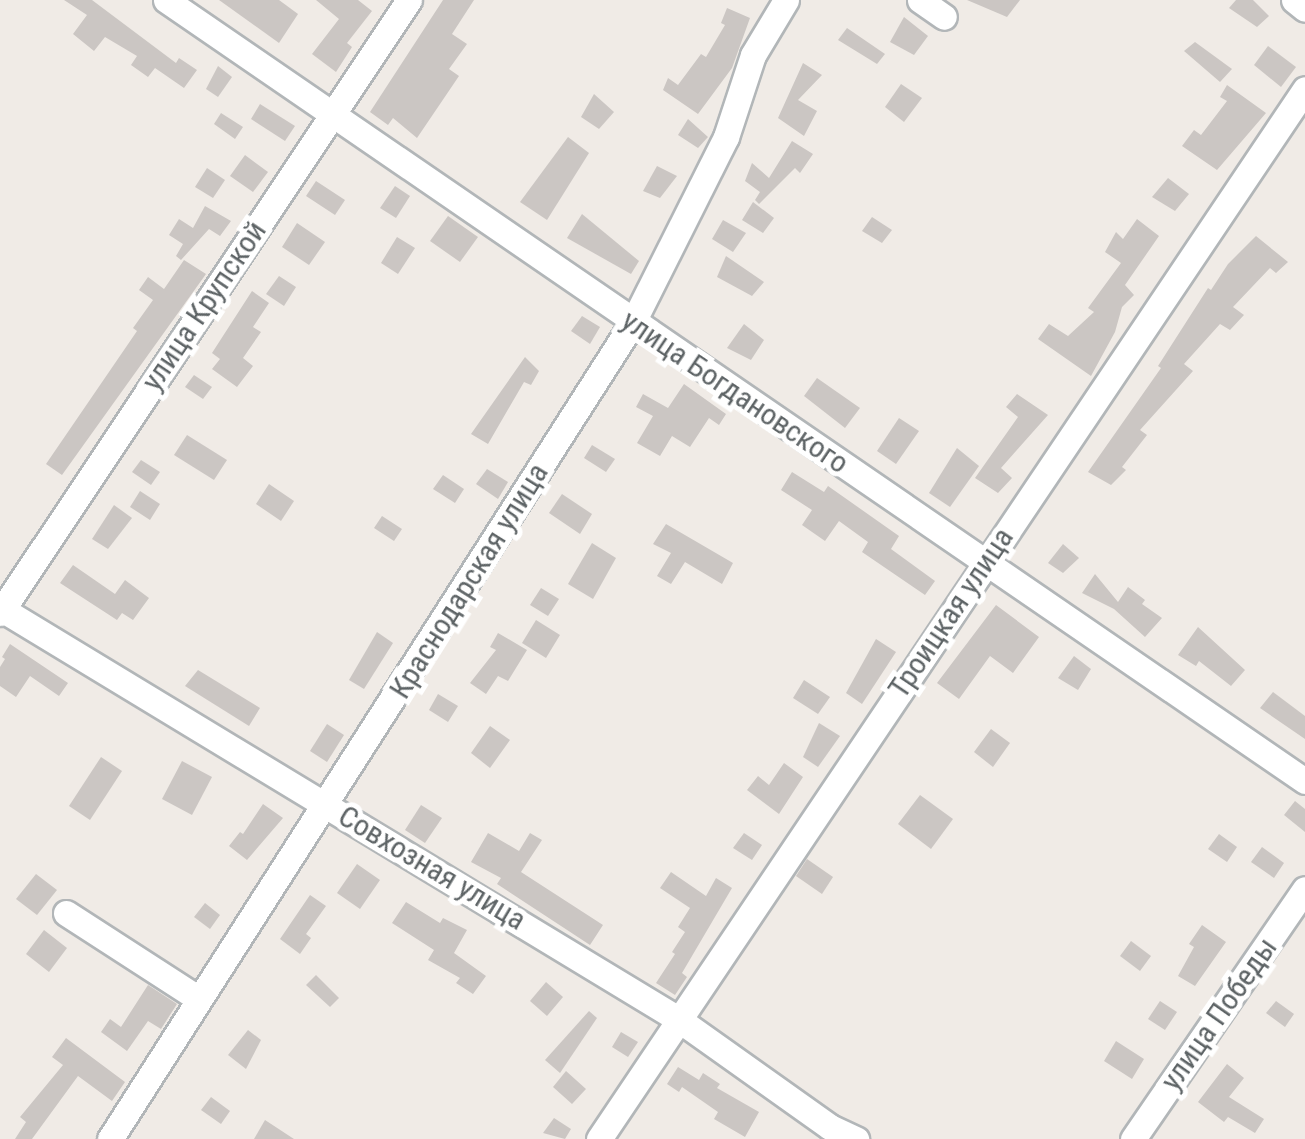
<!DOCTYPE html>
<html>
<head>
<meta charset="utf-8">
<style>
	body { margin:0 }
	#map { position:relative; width:1305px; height:1139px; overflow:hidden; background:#f0ebe6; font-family:"Roboto Condensed",sans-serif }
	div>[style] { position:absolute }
	.building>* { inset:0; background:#cbc6c3 }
	.roads { filter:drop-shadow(2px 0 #b2b6b8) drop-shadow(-2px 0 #b2b6b8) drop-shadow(0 2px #b2b6b8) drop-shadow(0 -2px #b2b6b8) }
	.minor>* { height:25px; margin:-12.5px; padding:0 12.5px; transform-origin:12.5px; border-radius:12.5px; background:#fff }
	span { translate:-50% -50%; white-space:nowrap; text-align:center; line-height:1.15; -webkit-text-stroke:10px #fff; paint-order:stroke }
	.street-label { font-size:30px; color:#5e6466 }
</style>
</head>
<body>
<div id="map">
	<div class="building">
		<i style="clip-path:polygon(64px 0,92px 0,176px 63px,179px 58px,197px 70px,184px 88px,155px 68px,148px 77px,131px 65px,137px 56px,105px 37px,94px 51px,73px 34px,87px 15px)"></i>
		<i style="clip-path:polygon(219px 0,279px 0,298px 14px,279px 43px)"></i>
		<i style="clip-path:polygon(316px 0,358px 0,372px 11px,347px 43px,352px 47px,336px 72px,312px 54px,339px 19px)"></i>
		<i style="clip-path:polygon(443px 0,474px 0,452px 34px,467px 44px,449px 69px,459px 76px,417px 138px,393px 118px,388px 125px,370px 112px)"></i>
		<i style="clip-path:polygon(967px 0,1020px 0,1007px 17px)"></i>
		<i style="clip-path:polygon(1236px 0,1253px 0,1269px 16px,1257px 27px,1229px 8px)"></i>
		<i style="clip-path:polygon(727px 8px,750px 18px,732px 68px,698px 114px,663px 90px,668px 78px,678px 85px,701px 54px,706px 57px,725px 25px,721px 23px)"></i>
		<i style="clip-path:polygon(904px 17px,928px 36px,914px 55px,890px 42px)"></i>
		<i style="clip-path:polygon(847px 28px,885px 54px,877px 64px,838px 40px)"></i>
		<i style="clip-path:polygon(1195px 42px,1232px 69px,1220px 82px,1184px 51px)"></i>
		<i style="clip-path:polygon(1268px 46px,1296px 67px,1281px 87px,1254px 65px)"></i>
		<i style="clip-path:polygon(803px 63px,822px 75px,798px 100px,817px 111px,804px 136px,778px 118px)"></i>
		<i style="clip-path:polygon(218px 66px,232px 77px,218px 97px,206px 89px)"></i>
		<i style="clip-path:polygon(901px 84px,922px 98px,904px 122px,885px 107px)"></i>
		<i style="clip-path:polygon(1227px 85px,1266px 113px,1217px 170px,1182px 146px,1194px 130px,1201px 135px,1227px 101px,1220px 97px)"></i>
		<i style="clip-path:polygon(594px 94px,614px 112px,599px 129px,581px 117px)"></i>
		<i style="clip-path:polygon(260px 104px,295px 126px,285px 141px,251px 119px)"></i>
		<i style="clip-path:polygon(221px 113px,243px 127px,235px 139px,214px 124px)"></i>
		<i style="clip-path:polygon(688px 119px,708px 137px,698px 148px,678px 135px)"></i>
		<i style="clip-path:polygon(568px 137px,589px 153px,547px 220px,520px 202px)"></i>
		<i style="clip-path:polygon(792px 141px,813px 154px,800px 173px,795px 168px,759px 204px,755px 200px,760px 192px,745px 181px,752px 163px,769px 178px)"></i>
		<i style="clip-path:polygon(245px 155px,268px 172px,253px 192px,230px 176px)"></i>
		<i style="clip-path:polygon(657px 166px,677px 176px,660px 198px,643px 191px)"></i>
		<i style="clip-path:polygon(207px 168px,225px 180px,213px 198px,195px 187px)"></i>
		<i style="clip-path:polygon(1168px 178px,1189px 194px,1175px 211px,1152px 197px)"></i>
		<i style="clip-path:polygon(316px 181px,345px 200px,335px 215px,306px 196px)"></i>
		<i style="clip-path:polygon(395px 186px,410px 196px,396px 218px,380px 208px)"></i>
		<i style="clip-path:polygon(753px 202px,774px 218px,763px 233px,742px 220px)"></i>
		<i style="clip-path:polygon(205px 206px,231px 221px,220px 236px,209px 229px,181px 260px,176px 256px,183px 244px,169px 235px,179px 219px,193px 228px)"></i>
		<i style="clip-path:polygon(582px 214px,639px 261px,631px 274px,567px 238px)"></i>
		<i style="clip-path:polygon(448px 216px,478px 237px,460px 262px,430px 241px)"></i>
		<i style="clip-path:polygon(872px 217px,892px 230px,882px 243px,862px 231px)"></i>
		<i style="clip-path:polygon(1137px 219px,1159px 236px,1125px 285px,1134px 295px,1122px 307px,1115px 332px,1091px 376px,1038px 339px,1049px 324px,1068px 336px,1094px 312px,1088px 308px,1121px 263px,1105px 252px,1116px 232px,1123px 239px)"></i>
		<i style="clip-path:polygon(723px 220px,746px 233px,733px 252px,712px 239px)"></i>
		<i style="clip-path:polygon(297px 223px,325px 242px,309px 265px,282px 247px)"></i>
		<i style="clip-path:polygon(1256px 236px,1288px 262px,1276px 273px,1270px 268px,1233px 307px,1244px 315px,1230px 330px,1220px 324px,1184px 364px,1193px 371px,1140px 430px,1147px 435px,1122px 467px,1126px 470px,1111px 485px,1088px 472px,1161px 368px,1158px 366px,1208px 288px,1211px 290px,1228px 264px)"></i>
		<i style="clip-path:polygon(397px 237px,415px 248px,398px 274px,381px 263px)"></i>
		<i style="clip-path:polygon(726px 256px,764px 282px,752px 296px,717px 277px)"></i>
		<i style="clip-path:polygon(184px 260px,206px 274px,62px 475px,46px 464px,137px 331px,133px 328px,153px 300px,139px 290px,148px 277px,164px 289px)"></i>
		<i style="clip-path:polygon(279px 276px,296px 287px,284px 306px,266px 294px)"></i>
		<i style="clip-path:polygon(252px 291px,269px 303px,253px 327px,261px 332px,243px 358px,253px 366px,237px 387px,212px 369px,220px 359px,212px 353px)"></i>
		<i style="clip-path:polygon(582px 316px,600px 327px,590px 344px,571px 331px)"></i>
		<i style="clip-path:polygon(744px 324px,764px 340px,751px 360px,727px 348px)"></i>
		<i style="clip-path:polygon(525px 357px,539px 371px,531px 385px,524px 382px,488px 444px,471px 434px)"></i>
		<i style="clip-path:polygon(194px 375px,212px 387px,203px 399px,185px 387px)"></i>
		<i style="clip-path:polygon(817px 378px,860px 408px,845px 428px,804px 396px)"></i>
		<i style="clip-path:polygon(684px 384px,726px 414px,719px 425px,709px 418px,690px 447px,672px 436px,660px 456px,637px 443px,653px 416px,636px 407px,643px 394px,668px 408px)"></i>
		<i style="clip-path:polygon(1017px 394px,1048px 415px,1001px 468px,1012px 478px,998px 493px,975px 478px,1018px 417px,1006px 407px)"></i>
		<i style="clip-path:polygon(899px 418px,919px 431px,896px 464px,877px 451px)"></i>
		<i style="clip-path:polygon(187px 435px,227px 460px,214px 480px,174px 455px)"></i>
		<i style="clip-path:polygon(592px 445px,615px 459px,606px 472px,584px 458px)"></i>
		<i style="clip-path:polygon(957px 448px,979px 466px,950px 507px,929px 493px)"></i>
		<i style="clip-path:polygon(141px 460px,160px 472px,151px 485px,132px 472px)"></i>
		<i style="clip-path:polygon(487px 469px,508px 482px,498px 499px,476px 484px)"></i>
		<i style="clip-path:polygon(792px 472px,824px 492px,828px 486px,899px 536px,891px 549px,935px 581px,925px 595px,862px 552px,868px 542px,839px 521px,825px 541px,802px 525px,812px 510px,781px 490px)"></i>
		<i style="clip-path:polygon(443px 475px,464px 489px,455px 503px,433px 489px)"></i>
		<i style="clip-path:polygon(269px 484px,294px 501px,281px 521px,256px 504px)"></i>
		<i style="clip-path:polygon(140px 491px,160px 504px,150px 520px,130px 507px)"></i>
		<i style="clip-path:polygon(562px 494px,592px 514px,580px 534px,549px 513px)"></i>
		<i style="clip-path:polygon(114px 505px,132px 518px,108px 549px,92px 539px)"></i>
		<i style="clip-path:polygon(382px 516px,402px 529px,394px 541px,374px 528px)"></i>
		<i style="clip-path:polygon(666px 524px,733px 563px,722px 584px,685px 562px,671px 584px,657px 576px,671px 553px,653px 544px)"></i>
		<i style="clip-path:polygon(592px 543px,616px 558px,593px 599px,568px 584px)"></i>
		<i style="clip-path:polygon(1063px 544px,1079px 558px,1063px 573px,1048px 563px)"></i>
		<i style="clip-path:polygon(73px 565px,115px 594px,125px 580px,149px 598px,133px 620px,122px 613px,117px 620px,60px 583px)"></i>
		<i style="clip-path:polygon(1095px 574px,1118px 602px,1128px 587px,1145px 600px,1142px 604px,1162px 618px,1145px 637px,1114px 609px,1082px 593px)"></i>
		<i style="clip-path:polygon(541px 588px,559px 599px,548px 616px,530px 605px)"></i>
		<i style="clip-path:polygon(996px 605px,1039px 637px,1013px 673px,990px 656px,959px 699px,937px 683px)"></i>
		<i style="clip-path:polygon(536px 620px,560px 635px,546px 658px,522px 643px)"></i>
		<i style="clip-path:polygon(1198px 627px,1245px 670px,1231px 686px,1199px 661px,1196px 666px,1178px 655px)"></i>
		<i style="clip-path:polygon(377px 632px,393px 643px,364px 689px,349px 680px)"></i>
		<i style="clip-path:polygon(498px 633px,527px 650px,508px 681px,498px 676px,486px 694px,470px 683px,496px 650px,490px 647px)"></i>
		<i style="clip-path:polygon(876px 639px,896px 652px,862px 704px,846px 693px)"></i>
		<i style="clip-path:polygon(10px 644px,68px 683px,59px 696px,30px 676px,16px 697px,0 686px,0 667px,5px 659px,2px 657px)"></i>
		<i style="clip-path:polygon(1074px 656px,1091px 669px,1078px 690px,1058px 678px)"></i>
		<i style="clip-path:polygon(198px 670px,260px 708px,249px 726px,185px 686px)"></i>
		<i style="clip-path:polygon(804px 680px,830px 697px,818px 714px,793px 698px)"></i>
		<i style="clip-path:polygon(1273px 692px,1305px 716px,1305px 739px,1260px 708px)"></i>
		<i style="clip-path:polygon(438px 694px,458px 706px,448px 722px,429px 710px)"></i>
		<i style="clip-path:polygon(819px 723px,840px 736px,818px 767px,803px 757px)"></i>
		<i style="clip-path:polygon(327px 724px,344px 735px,327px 762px,310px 751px)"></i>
		<i style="clip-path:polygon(490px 726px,510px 740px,490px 768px,471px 753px)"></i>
		<i style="clip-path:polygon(991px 729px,1010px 743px,993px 767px,974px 752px)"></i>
		<i style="clip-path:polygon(101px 757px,122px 771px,90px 820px,69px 806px)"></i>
		<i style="clip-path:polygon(182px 761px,212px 777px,192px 815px,162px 799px)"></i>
		<i style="clip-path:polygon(784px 763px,803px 777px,779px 814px,747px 790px,758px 776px,769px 785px)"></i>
		<i style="clip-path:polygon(920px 795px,953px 819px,931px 849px,898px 824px)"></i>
		<i style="clip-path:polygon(1295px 801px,1305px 809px,1305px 832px,1284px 815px)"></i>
		<i style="clip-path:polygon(263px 804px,283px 818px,247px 860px,229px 846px,240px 832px,243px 834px)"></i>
		<i style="clip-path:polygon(421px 805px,442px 818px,425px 843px,405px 830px)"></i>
		<i style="clip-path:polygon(488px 833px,519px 851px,530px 833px,542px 840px,521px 872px,603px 925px,590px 945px,497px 884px,501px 878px,471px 862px)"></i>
		<i style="clip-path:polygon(744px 833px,762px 845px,752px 860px,733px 848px)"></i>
		<i style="clip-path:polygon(1219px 834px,1237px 847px,1227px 862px,1208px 849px)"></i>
		<i style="clip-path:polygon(1262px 847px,1284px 863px,1274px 878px,1251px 862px)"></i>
		<i style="clip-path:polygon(807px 859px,833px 877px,822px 894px,796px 876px)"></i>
		<i style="clip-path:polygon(357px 864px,380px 880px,360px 909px,337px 893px)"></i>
		<i style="clip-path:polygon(671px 872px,706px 896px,716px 878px,732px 888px,682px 973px,687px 977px,675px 995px,656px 983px,675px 954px,672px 952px,685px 932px,678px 927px,690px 908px,660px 888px)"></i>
		<i style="clip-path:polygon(36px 874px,57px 890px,37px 915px,16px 899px)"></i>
		<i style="clip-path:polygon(310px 895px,326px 906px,306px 934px,311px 938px,300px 954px,280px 939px)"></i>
		<i style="clip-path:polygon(406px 902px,440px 923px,443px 918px,467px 930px,454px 953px,486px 976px,473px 994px,456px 983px,460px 978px,428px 960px,434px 950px,392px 923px)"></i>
		<i style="clip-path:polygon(205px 903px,220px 915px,210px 929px,194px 917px)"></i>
		<i style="clip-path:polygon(1202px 925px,1226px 942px,1195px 986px,1178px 976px,1194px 947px,1189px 944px)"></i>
		<i style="clip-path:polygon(44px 930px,67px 948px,49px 972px,26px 954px)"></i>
		<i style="clip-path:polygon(1131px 941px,1151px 956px,1140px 971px,1120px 956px)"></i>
		<i style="clip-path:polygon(316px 975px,339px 998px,330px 1007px,306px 985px)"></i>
		<i style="clip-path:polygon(546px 982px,563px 997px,547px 1016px,530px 1001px)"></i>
		<i style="clip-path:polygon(148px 985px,177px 1004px,161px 1029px,148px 1021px,127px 1051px,101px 1032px,110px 1019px,121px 1027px)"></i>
		<i style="clip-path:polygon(1160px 1001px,1177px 1012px,1165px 1030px,1148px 1019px)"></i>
		<i style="clip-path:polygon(1276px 1001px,1294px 1014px,1285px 1027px,1266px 1013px)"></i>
		<i style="clip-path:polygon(589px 1011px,597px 1018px,560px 1073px,545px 1060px)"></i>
		<i style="clip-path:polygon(248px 1030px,261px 1040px,246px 1069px,228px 1055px)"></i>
		<i style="clip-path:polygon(621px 1032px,638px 1042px,628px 1057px,612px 1047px)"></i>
		<i style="clip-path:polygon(66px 1038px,125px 1082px,112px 1101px,78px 1076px,32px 1139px,15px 1139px,26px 1122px,20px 1117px,63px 1065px,52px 1057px)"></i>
		<i style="clip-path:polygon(1116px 1041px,1144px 1059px,1132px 1079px,1104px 1061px)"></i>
		<i style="clip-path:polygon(1227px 1064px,1244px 1078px,1229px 1097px,1264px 1119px,1255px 1133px,1228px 1117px,1224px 1122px,1198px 1102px)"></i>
		<i style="clip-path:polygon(678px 1067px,699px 1080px,703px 1073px,720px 1084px,717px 1088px,759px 1112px,745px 1137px,714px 1119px,718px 1112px,682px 1087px,679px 1092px,667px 1084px)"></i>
		<i style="clip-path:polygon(566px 1071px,586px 1089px,572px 1104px,553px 1087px)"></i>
		<i style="clip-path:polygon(211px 1097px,230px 1111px,221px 1124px,201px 1110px)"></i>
		<i style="clip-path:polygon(554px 1118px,571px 1129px,565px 1139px,543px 1133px)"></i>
		<i style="clip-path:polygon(265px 1120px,294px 1139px,254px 1139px)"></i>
	</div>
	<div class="roads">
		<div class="minor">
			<i style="left:166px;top:0;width:1381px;rotate:34.44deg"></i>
			<i style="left:920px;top:0;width:29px;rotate:35deg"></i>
			<i style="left:1294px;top:0;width:14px;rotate:39deg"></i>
			<i style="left:0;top:608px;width:793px;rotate:31.22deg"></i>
			<i style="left:678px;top:1019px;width:186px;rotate:35.4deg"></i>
			<i style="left:830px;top:1127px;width:29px;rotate:25deg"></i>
			<i style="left:0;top:613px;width:737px;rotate:-56.29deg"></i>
			<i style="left:66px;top:913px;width:158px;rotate:32.9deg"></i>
			<i style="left:110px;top:1139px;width:970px;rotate:-57.37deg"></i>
			<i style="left:633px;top:322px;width:207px;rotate:-63.3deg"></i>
			<i style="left:726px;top:137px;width:86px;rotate:-71.8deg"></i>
			<i style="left:753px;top:55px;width:64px;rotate:-59deg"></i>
			<i style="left:599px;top:1139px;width:1265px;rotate:-56.08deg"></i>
			<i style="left:1133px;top:1139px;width:303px;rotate:-55.5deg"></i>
		</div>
	</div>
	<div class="street-label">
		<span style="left:204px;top:306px;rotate:-56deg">улица Крупской</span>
		<span style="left:735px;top:392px;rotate:34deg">улица Богдановского</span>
		<span style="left:469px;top:581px;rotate:-58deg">Краснодарская улица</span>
		<span style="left:951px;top:613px;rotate:-56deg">Троицкая улица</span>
		<span style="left:432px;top:868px;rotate:31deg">Совхозная улица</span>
		<span style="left:1219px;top:1014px;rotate:-55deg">улица Победы</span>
	</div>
</div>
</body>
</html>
